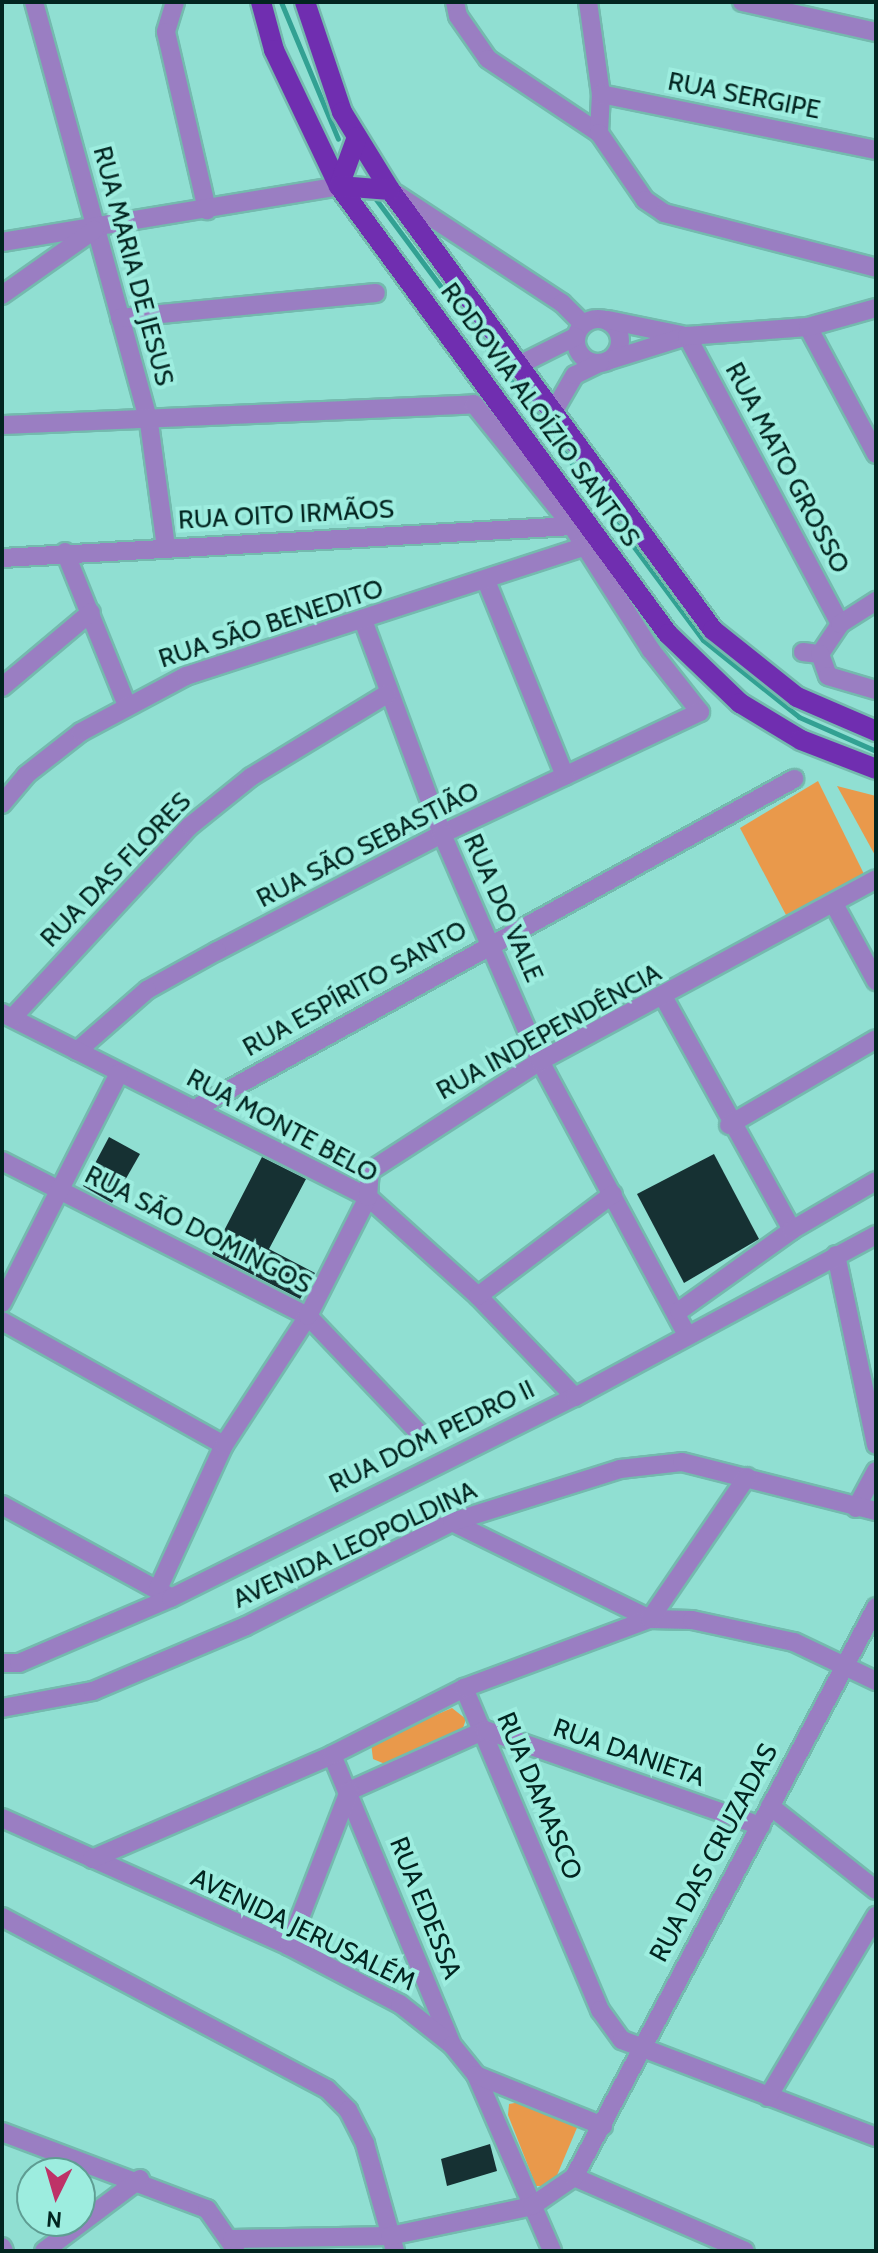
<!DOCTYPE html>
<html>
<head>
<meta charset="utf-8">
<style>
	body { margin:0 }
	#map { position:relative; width:878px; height:2253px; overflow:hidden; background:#90dfd2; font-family:Cabin,sans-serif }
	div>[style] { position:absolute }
	.green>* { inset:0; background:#e9994b }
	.stream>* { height:5px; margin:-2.5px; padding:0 2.5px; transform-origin:2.5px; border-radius:2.5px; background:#32a193 }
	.building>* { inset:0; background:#163133 }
	.roads { filter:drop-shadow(2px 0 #74baae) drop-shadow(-2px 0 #74baae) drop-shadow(0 2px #74baae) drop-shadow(0 -2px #74baae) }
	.minor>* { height:18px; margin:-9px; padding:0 9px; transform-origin:9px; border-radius:9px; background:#9a7ec2 }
	.minor>.ring { margin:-9px; padding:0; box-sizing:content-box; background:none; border:18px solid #9a7ec2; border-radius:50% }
	.major>* { height:20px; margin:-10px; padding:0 10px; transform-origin:10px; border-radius:10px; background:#702eb0 }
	span { translate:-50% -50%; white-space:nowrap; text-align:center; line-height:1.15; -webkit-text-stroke:8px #9deddf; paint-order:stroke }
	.street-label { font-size:26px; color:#022520 }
	.frame { position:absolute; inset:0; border:4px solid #022520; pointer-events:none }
	.north { position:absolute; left:16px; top:2157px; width:80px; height:80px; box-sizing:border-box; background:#9deddf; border:2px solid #5f9d93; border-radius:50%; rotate:185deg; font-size:22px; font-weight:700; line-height:32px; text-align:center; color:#022520 }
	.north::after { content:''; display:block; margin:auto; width:28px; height:36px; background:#be3267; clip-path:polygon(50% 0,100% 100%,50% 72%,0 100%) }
</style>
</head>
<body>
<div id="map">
	<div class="green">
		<i style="clip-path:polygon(818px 781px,864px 874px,786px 915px,740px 828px)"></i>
		<i style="clip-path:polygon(837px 786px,876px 796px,876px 857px)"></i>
		<i style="clip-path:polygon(452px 1708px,466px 1719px,462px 1731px,385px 1764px,373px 1759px,371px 1743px)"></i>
		<i style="clip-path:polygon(526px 2101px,579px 2123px,555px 2180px,545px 2186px,536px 2186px,508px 2115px,509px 2104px)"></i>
	</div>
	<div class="stream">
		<i style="left:281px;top:2px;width:148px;rotate:67.4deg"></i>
		<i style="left:375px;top:198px;width:550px;rotate:53.42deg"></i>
		<i style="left:703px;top:640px;width:123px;rotate:38.7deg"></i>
		<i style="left:799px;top:717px;width:84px;rotate:23.8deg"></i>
	</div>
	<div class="building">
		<i style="clip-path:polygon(109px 1137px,140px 1154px,112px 1203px,83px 1186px)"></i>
		<i style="clip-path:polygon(714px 1154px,759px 1239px,684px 1283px,637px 1194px)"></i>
		<i style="clip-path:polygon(262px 1157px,306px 1179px,269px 1249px,315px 1273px,300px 1299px,212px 1254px)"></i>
		<i style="clip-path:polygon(490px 2144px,497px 2171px,447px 2186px,441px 2159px)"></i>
	</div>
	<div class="roads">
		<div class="minor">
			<i style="left:34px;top:2px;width:436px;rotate:74.7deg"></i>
			<i style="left:149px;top:423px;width:125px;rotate:82.2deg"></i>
			<i style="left:175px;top:2px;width:31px;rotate:107deg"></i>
			<i style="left:166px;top:32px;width:183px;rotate:77deg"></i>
			<i style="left:455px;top:2px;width:14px;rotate:78deg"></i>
			<i style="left:458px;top:16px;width:52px;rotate:55.1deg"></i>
			<i style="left:488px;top:59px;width:133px;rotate:33.7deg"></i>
			<i style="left:588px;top:2px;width:93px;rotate:82deg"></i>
			<i style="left:601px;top:94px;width:39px;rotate:93deg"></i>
			<i style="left:599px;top:133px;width:81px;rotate:55.5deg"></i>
			<i style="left:645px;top:200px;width:23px;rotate:34deg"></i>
			<i style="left:664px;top:213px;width:219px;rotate:14.5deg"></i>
			<i style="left:742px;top:2px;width:137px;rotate:12.6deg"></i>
			<i style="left:601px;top:94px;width:281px;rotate:11.5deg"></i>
			<i style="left:396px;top:194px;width:199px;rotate:33.3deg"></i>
			<i style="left:562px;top:303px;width:30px;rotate:45deg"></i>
			<i style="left:2px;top:242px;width:342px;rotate:-9.4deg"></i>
			<i style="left:2px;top:295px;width:113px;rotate:-35.2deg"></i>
			<i style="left:120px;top:318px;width:257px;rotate:-5.6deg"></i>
			<i class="ring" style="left:576px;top:319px;width:26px;height:26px"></i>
			<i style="left:608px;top:320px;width:75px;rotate:11.6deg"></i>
			<i style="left:808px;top:327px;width:144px;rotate:61.8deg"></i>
			<i style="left:687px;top:336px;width:326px;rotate:62deg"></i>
			<i style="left:607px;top:361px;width:84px;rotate:-17.4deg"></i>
			<i style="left:687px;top:336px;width:121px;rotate:-4.3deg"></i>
			<i style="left:808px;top:327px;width:71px;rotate:-15.6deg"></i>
			<i style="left:519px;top:365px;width:63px;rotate:-26.6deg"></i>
			<i style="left:555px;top:409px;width:39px;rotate:-60deg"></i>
			<i style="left:575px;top:375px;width:28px;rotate:-26deg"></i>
			<i style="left:2px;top:425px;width:472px;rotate:-2.5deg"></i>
			<i style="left:474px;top:404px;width:156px;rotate:51.2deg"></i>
			<i style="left:572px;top:526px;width:147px;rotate:57.5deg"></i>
			<i style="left:651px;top:650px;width:79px;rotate:51.7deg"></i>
			<i style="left:700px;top:712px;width:285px;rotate:154.7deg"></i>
			<i style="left:442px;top:834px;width:254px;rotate:152.5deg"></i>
			<i style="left:217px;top:951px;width:80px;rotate:150.9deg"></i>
			<i style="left:147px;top:990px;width:93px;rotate:138.9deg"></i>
			<i style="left:65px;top:552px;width:163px;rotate:68deg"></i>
			<i style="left:2px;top:558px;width:571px;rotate:-3.21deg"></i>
			<i style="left:487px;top:583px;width:208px;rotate:68deg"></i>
			<i style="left:363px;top:620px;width:228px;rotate:69.7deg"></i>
			<i style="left:442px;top:834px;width:247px;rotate:66.6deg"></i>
			<i style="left:540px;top:1061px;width:309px;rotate:61.8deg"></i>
			<i style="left:803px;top:652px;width:17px;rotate:7deg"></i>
			<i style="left:820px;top:654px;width:36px;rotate:-56deg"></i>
			<i style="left:840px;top:624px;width:43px;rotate:-32.6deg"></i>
			<i style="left:820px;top:654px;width:23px;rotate:70deg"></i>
			<i style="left:828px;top:676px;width:50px;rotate:16.3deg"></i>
			<i style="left:2px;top:687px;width:116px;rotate:-40.1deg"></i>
			<i style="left:2px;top:804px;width:38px;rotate:-50deg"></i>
			<i style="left:26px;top:775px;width:70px;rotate:-38deg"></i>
			<i style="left:81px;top:732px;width:119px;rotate:-28.1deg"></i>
			<i style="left:186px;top:676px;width:420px;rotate:-18deg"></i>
			<i style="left:834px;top:904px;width:88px;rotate:61.4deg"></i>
			<i style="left:664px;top:998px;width:265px;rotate:61.1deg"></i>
			<i style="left:2px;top:1013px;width:410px;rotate:26.7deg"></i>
			<i style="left:368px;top:1197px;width:148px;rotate:42deg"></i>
			<i style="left:478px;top:1296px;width:140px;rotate:46.2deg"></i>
			<i style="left:13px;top:1017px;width:260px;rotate:-47.2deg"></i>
			<i style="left:190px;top:826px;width:78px;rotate:-38.8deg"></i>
			<i style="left:251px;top:777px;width:159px;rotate:-31.4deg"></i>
			<i style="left:196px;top:1108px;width:683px;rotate:-28.82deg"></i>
			<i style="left:729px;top:1125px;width:170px;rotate:-30.3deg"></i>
			<i style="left:2px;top:1161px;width:343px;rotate:26.9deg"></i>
			<i style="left:308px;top:1316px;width:164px;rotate:46.5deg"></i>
			<i style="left:836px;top:1255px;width:194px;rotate:78.1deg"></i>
			<i style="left:478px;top:1296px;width:169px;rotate:-37.1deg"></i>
			<i style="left:2px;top:1303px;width:258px;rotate:-63deg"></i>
			<i style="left:679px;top:1311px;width:139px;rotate:-35.6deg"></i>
			<i style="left:792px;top:1230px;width:97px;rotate:-30.3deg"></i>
			<i style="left:2px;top:1321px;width:254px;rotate:29.2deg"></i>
			<i style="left:2px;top:1505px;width:189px;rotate:28.7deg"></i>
			<i style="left:856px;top:1508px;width:42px;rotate:-61.6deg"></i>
			<i style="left:452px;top:1522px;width:220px;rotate:26.1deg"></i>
			<i style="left:650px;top:1619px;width:42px;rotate:1.4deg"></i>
			<i style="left:692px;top:1620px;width:104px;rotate:12.2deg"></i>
			<i style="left:794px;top:1642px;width:91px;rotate:25.4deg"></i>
			<i style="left:158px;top:1589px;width:158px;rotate:-65.4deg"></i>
			<i style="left:224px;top:1445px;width:154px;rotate:-56.9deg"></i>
			<i style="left:308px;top:1316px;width:133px;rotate:-63.2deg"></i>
			<i style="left:368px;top:1197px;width:26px;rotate:-86deg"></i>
			<i style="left:370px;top:1171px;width:202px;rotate:-32.9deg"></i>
			<i style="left:540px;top:1061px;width:382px;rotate:-28.4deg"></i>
			<i style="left:2px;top:1663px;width:17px"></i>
			<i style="left:19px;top:1663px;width:165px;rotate:-23.2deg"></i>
			<i style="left:171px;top:1598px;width:451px;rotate:-26.5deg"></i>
			<i style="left:575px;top:1397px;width:342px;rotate:-28.3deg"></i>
			<i style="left:464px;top:1688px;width:350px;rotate:67.1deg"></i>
			<i style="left:600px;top:2010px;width:37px;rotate:54deg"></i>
			<i style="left:622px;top:2040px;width:272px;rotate:20.9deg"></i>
			<i style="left:2px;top:1708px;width:93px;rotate:-10.6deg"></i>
			<i style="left:93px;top:1691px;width:166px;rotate:-23deg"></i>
			<i style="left:246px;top:1626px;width:231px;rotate:-26.8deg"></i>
			<i style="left:452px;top:1522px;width:176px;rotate:-17.5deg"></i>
			<i style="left:620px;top:1469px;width:62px;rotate:-6.4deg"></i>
			<i style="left:682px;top:1462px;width:200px;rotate:14.2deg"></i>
			<i style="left:332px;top:1755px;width:311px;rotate:67.5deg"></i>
			<i style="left:349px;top:1791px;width:149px;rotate:-24.2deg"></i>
			<i style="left:485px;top:1730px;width:292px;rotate:19.2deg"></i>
			<i style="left:770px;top:1806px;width:135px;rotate:38.4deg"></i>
			<i style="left:2px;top:1818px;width:314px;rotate:24deg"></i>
			<i style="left:289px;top:1946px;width:125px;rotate:27.6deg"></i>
			<i style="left:400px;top:2004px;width:66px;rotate:38.3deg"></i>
			<i style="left:452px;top:2045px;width:38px;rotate:51deg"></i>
			<i style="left:476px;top:2075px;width:192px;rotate:66.6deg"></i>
			<i style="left:92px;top:1859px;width:262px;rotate:-23.4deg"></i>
			<i style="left:332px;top:1755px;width:148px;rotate:-26.9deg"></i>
			<i style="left:464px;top:1688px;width:198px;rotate:-20.4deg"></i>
			<i style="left:650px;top:1619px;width:172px;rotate:-55.7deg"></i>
			<i style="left:2px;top:1917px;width:368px;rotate:27.9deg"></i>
			<i style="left:327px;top:2089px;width:30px;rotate:45deg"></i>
			<i style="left:348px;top:2110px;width:38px;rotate:63deg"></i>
			<i style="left:365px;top:2144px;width:111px;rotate:74.3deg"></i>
			<i style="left:289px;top:1946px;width:166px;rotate:-68.8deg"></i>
			<i style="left:476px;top:2075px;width:137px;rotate:21.9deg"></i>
			<i style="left:768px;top:2097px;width:211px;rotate:-59.2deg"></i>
			<i style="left:2px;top:2132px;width:219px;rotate:20.6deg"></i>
			<i style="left:207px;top:2209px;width:49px;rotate:55deg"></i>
			<i style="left:574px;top:2177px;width:186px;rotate:23.4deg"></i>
			<i style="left:232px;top:2239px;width:158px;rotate:-1.1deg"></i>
			<i style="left:390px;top:2236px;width:145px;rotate:-11.9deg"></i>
			<i style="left:532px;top:2206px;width:51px;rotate:-34.6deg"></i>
			<i style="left:574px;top:2177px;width:645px;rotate:-62.08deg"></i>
			<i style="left:2px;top:2247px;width:4px;rotate:63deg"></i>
			<i style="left:44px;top:2251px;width:120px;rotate:-36.9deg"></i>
		</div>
		<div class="major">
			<i style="left:261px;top:2px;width:50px;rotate:74.8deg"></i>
			<i style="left:274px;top:50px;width:151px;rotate:64.5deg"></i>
			<i style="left:339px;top:186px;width:556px;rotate:53.71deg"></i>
			<i style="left:668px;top:634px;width:100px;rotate:43.8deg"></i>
			<i style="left:740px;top:703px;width:71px;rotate:31.2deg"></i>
			<i style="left:801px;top:740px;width:80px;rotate:21.1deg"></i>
			<i style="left:305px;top:2px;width:116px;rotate:71.4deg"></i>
			<i style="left:342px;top:112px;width:92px;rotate:58.4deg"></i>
			<i style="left:390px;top:190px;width:546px;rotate:53.72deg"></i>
			<i style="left:713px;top:630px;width:107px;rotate:38.6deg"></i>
			<i style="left:797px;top:697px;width:86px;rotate:23.3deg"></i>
			<i style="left:339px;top:186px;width:52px;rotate:-69.8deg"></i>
			<i style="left:339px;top:186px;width:51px;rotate:4.5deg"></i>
		</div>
	</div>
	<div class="street-label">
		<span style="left:744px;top:96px;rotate:11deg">RUA SERGIPE</span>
		<span style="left:133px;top:266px;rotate:75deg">RUA MARIA DE JESUS</span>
		<span style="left:540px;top:415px;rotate:54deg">RODOVIA ALOÍZIO SANTOS</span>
		<span style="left:787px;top:468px;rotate:62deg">RUA MATO GROSSO</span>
		<span style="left:286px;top:515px;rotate:-3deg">RUA OITO IRMÃOS</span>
		<span style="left:271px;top:624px;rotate:-18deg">RUA SÃO BENEDITO</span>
		<span style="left:368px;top:845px;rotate:-27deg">RUA SÃO SEBASTIÃO</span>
		<span style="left:116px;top:870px;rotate:-46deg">RUA DAS FLORES</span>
		<span style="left:503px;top:908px;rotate:66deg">RUA DO VALE</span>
		<span style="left:355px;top:989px;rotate:-29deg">RUA ESPÍRITO SANTO</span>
		<span style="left:549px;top:1032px;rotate:-29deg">RUA INDEPENDÊNCIA</span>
		<span style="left:282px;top:1126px;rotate:28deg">RUA MONTE BELO</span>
		<span style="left:198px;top:1230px;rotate:27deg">RUA SÃO DOMINGOS</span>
		<span style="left:432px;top:1437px;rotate:-26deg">RUA DOM PEDRO II</span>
		<span style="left:355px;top:1545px;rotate:-25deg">AVENIDA LEOPOLDINA</span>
		<span style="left:629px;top:1753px;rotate:19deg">RUA DANIETA</span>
		<span style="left:539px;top:1796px;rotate:67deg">RUA DAMASCO</span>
		<span style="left:714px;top:1853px;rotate:-62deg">RUA DAS CRUZADAS</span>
		<span style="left:425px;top:1908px;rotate:68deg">RUA EDESSA</span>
		<span style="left:303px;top:1930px;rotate:26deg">AVENIDA JERUSALÉM</span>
	</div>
	<div class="frame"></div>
	<div class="north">N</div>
</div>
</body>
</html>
